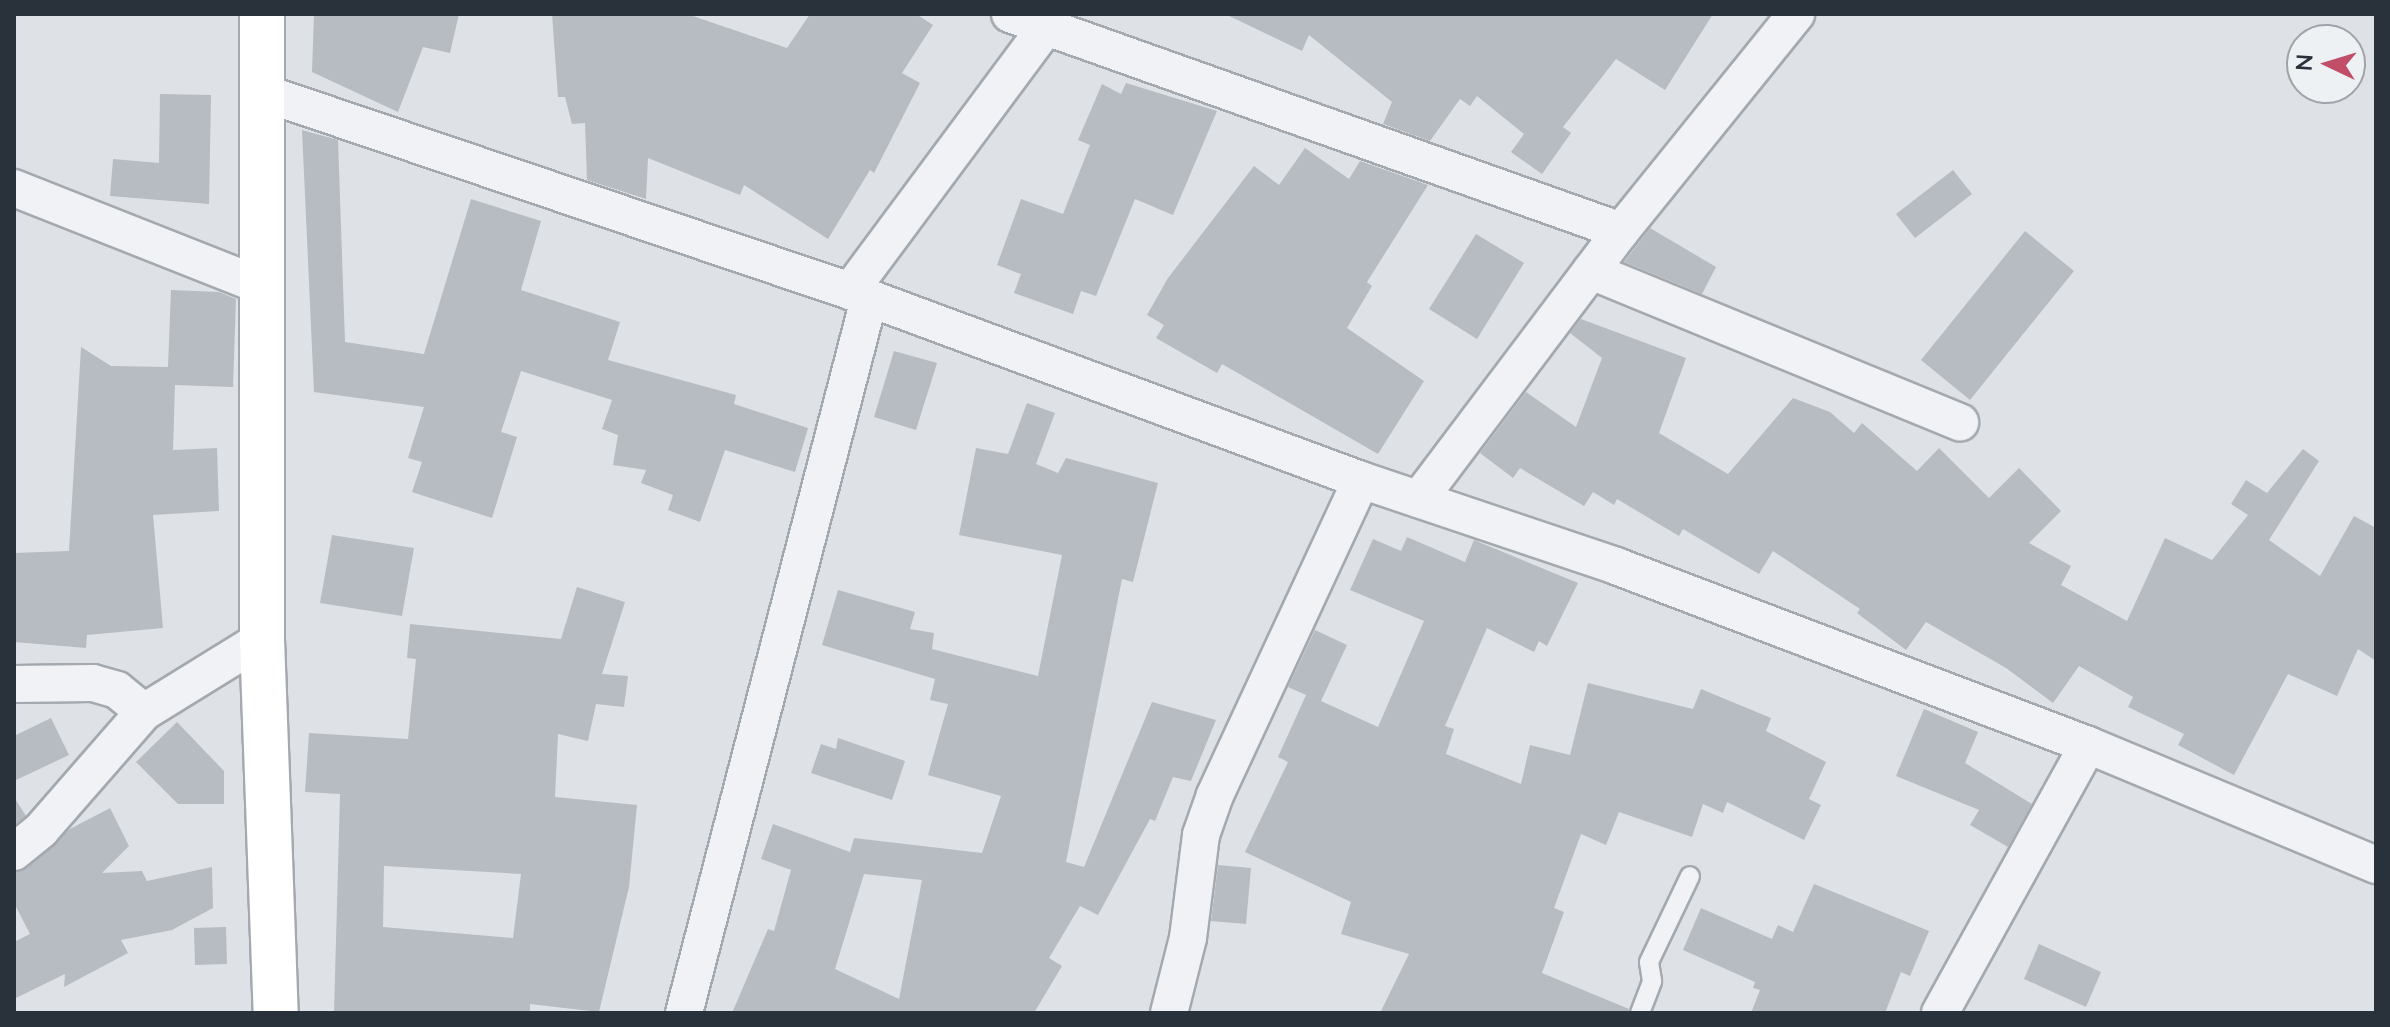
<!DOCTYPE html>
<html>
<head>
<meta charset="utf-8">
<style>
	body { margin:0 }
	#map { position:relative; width:2390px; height:1027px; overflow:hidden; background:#dee2e6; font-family:Lato,sans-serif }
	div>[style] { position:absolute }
	.building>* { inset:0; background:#b6bcc2 }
	.roads { filter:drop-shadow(2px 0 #a4a9af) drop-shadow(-2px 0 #a4a9af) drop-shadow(0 2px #a4a9af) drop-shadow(0 -2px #a4a9af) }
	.lane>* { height:18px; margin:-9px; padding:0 9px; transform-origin:9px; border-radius:9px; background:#f0f2f5 }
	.street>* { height:36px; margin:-18px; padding:0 18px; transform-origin:18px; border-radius:18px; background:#f0f2f5 }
	.secondary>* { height:44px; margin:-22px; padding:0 22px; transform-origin:22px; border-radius:22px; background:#fff }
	span { translate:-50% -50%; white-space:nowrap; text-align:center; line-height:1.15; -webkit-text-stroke:6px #edf1f4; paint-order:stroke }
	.frame { position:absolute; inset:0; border:16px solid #29313b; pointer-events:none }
	.north { position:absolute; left:2286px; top:24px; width:80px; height:80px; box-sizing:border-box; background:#edf1f4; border:2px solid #9fa4aa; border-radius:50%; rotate:274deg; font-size:22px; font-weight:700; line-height:32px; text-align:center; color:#29313b }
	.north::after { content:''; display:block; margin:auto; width:28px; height:36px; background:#c14d69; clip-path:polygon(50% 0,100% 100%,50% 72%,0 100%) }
</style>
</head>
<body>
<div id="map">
	<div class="building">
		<i style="clip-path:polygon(314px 14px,459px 14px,450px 53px,423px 47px,398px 112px,312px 72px)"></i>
		<i style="clip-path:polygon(552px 14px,687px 14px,787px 48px,810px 14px,916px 14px,933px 25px,902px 73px,920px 83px,874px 173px,870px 170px,828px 239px,744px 185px,740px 195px,648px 158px,646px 199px,587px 180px,585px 123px,572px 124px,565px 97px,558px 97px)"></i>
		<i style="clip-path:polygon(1225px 14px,1713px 14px,1665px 90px,1616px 59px,1563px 127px,1571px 133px,1542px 174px,1511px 152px,1524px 134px,1477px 96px,1470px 106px,1460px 99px,1430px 141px,1383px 124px,1392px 102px,1309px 35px,1302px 51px)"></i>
		<i style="clip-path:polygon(1126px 83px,1217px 111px,1173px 215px,1135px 199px,1096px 296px,1081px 291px,1073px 314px,1014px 293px,1021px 274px,997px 265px,1021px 199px,1063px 214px,1090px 145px,1078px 140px,1102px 84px,1121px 94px)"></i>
		<i style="clip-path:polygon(160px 94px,211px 95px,209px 204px,110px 196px,113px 159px,159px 163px)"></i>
		<i style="clip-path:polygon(302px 130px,338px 140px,345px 342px,424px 354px,471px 199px,541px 221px,521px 290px,620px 322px,608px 360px,736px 395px,734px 404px,808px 428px,795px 472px,725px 450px,700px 522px,668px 510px,673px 495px,641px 483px,646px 470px,613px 465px,618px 435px,602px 429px,612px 400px,521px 371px,501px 432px,517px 437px,492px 518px,412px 492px,422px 462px,408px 458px,424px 407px,314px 392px)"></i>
		<i style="clip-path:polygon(1305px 148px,1349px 179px,1360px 161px,1428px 185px,1367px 282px,1372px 286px,1347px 328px,1424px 381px,1378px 454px,1222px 364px,1217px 373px,1156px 338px,1164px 325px,1147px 315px,1168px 278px,1254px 166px,1279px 185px)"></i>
		<i style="clip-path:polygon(1953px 170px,1972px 194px,1915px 238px,1896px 214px)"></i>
		<i style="clip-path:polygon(1650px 228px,1716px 267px,1702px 294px,1624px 262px)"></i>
		<i style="clip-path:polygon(2025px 231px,2074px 271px,1970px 400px,1921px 360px)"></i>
		<i style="clip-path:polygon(1476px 234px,1524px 263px,1477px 339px,1429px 309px)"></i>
		<i style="clip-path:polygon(171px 290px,219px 292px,236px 299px,233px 387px,175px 385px,173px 450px,217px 448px,219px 511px,153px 515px,163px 628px,87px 635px,86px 648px,14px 642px,14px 553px,69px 551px,81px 347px,111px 366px,168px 367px)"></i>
		<i style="clip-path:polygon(1581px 319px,1686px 358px,1659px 433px,1728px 474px,1793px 398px,1830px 412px,1854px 433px,1862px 423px,1917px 471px,1939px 448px,1989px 498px,2019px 468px,2061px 511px,2029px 543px,2071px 566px,2061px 585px,2127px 621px,2165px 538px,2212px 560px,2248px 515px,2231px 504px,2246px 480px,2267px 493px,2303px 449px,2319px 461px,2269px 540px,2320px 576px,2354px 516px,2376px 528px,2376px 661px,2358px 649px,2337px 696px,2288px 674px,2234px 775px,2178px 745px,2184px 734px,2128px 707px,2133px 697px,2079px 666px,2053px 703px,2006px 668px,1926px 622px,1906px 650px,1857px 613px,1860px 609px,1773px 551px,1759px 574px,1683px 529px,1679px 536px,1617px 499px,1614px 505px,1593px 492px,1584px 506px,1520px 468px,1513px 478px,1480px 453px,1526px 392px,1576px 427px,1602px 358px,1570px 333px)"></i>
		<i style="clip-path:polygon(894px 351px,937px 363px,916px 430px,874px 417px)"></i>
		<i style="clip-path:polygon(evenodd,1027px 403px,1055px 413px,1036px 464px,1058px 473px,1066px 458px,1158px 483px,1133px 582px,1122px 579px,1066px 862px,1084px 867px,1152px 702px,1216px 720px,1191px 781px,1173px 777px,1155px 821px,1150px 819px,1098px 915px,1080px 906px,1049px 958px,1062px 966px,1034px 1013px,732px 1013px,768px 929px,774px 931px,791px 870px,761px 859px,773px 824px,850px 852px,854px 838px,982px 853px,1001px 796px,928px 775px,948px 704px,930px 700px,935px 679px,822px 645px,838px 590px,915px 612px,910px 629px,934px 633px,932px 649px,1038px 676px,1062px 555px,959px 535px,976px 448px,1008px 454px,1027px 403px,864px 874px,922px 880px,899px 999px,835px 969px,864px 874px)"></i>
		<i style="clip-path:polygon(332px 535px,414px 548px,402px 616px,320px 603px)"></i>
		<i style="clip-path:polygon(1407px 537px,1465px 562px,1474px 540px,1578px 583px,1547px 646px,1539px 641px,1534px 652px,1487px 628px,1445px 726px,1454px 729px,1446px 754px,1521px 784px,1530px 745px,1570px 755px,1588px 683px,1693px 709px,1701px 689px,1771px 718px,1766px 731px,1826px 762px,1809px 799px,1821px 805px,1804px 840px,1727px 802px,1723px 813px,1703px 804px,1692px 837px,1619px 812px,1606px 845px,1581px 834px,1554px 908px,1564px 912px,1542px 973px,1629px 1009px,1628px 1013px,1380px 1013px,1409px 954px,1341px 934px,1351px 902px,1245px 852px,1288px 762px,1278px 757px,1306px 695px,1288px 687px,1315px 630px,1347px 645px,1321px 701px,1378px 727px,1424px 621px,1350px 590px,1373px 539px,1401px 551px)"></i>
		<i style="clip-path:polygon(evenodd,577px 587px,625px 602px,602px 674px,628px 676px,624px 707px,596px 704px,588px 741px,558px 734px,555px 797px,637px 805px,629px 887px,599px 1012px,530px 1004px,530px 1013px,334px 1013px,340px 794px,305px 792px,309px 733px,408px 739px,416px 659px,407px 658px,410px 624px,561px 639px,577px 587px,384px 866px,521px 874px,513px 938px,383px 927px,384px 866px)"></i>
		<i style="clip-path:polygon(1924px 709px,1978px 732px,1965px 763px,2032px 804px,2008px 847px,1970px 825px,1979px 810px,1896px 776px)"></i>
		<i style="clip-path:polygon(51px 718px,69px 755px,14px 781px,14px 736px)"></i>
		<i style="clip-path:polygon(177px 722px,224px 771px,224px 804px,178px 804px,136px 762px)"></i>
		<i style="clip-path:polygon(838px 738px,905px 761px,892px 800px,811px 773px,821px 744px,836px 749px)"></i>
		<i style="clip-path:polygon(14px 797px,26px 816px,14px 825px)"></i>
		<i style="clip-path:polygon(110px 808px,129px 846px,102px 873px,142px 871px,147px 881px,212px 867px,213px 908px,172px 930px,121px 940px,128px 953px,64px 987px,65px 974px,14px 999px,14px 942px,30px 934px,14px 903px,14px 872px,27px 868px,70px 829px)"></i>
		<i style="clip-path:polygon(1218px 865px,1251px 868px,1246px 924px,1211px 921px)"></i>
		<i style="clip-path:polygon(1814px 884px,1929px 931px,1910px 976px,1901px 972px,1885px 1013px,1751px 1013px,1760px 990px,1753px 988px,1755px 982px,1683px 950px,1701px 908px,1772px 939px,1778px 925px,1793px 932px)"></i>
		<i style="clip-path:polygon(226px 927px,227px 964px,195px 965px,194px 928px)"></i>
		<i style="clip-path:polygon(2039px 944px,2101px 972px,2086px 1007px,2024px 979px)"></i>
	</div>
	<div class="roads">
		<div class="lane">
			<i style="left:1640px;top:1013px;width:34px;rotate:-69deg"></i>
			<i style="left:1652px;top:981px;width:19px;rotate:-99deg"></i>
			<i style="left:1649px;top:962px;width:95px;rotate:-64.5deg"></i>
		</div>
		<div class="street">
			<i style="left:1010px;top:14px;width:648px;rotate:19.55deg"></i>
			<i style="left:261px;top:92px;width:622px;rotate:18.67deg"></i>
			<i style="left:850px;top:291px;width:545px;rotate:20.3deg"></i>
			<i style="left:1361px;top:480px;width:269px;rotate:18.6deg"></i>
			<i style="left:1616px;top:566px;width:505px;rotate:20.77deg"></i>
			<i style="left:2088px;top:745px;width:312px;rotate:22.6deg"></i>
			<i style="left:14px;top:188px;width:266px;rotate:21.6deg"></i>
			<i style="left:1591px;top:271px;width:399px;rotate:22.3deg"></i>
			<i style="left:850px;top:291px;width:329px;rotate:-53.4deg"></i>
			<i style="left:1419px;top:499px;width:336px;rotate:-53deg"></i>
			<i style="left:1621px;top:231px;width:279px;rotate:-51.1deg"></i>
			<i style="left:14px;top:684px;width:79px;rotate:-0.7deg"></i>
			<i style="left:93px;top:683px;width:25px;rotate:16deg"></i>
			<i style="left:117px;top:690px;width:35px;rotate:39deg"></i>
			<i style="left:14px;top:852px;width:35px;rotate:-39deg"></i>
			<i style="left:41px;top:830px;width:157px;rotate:-48.9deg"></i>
			<i style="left:144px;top:712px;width:139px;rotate:-31.7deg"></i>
			<i style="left:684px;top:1013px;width:738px;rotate:-75.47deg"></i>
			<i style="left:1169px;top:1013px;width:77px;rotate:-75.8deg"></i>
			<i style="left:1188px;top:938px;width:104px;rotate:-82.8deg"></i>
			<i style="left:1201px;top:835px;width:42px;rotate:-70.7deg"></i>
			<i style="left:1215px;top:795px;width:347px;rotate:-65.1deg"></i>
			<i style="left:1940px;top:1013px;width:306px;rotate:-61.1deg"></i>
		</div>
		<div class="secondary">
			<i style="left:262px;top:14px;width:625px;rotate:90deg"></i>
			<i style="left:262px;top:639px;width:374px;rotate:87.9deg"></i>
		</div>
	</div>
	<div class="frame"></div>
	<div class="north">N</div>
</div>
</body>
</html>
